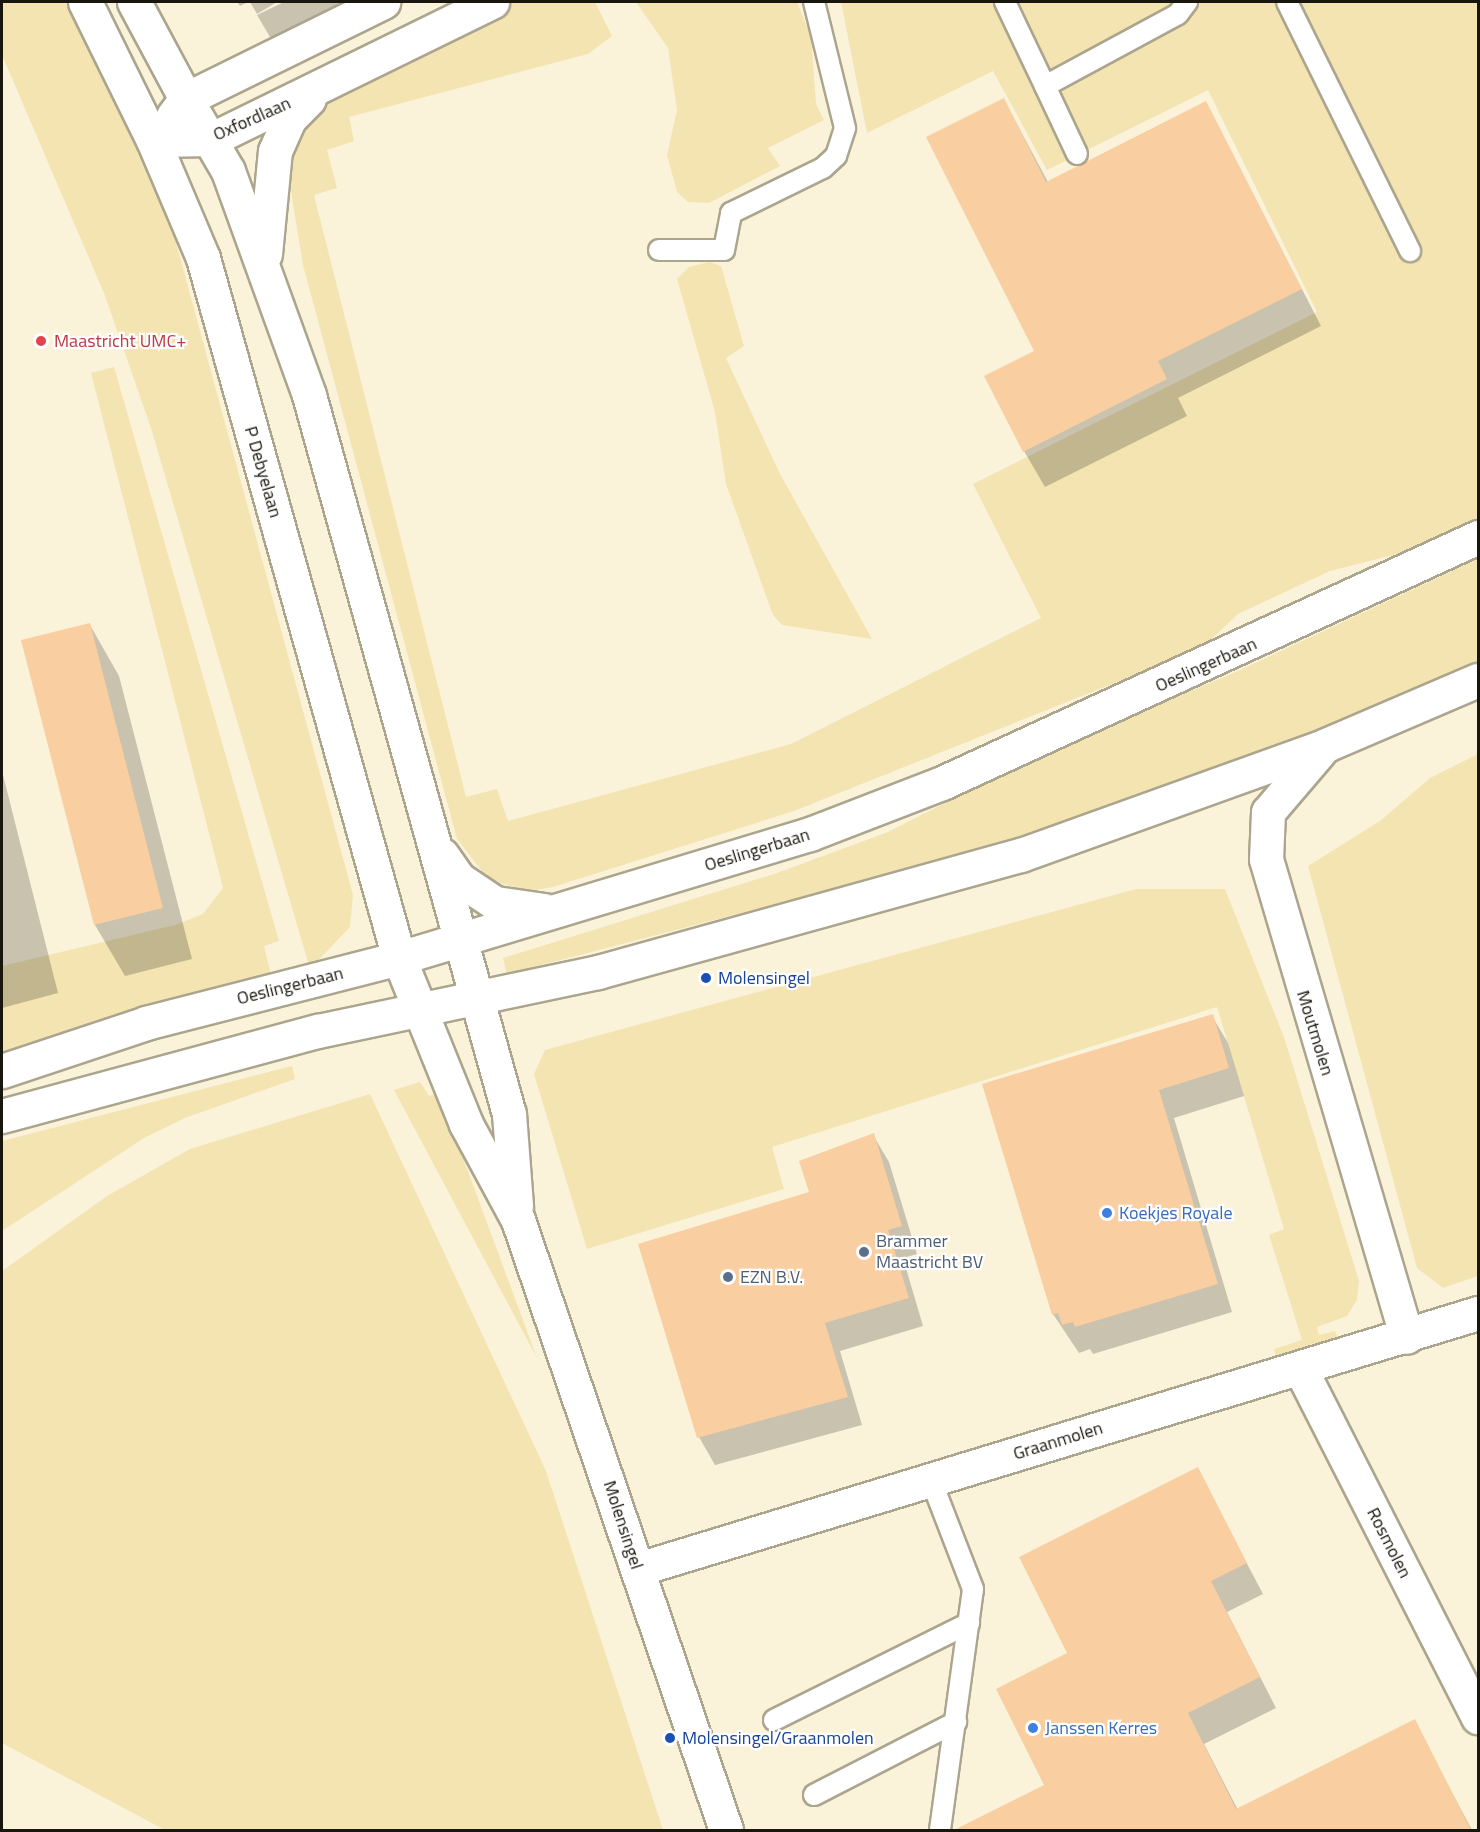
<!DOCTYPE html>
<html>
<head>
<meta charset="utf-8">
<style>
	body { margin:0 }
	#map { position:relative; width:1480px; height:1832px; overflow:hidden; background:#faf3da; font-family:"Titillium Web",sans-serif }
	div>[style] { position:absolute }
	.green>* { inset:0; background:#f3e4b2 }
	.shadow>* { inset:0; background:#0003 }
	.building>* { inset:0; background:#f9cea0 }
	.roads { filter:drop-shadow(2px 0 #aca58e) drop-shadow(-2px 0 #aca58e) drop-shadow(0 2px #aca58e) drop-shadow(0 -2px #aca58e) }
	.lane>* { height:20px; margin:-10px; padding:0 10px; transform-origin:10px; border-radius:10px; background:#fff }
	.street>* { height:33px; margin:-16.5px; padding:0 16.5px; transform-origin:16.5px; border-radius:16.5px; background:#fff }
	.secondary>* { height:33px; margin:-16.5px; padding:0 16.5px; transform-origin:16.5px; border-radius:16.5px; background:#fff }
	.dots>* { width:16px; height:16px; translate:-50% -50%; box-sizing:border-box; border:3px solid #fff; border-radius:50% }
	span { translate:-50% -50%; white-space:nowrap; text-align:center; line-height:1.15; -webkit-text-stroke:4.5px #fff; paint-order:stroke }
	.street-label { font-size:18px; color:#19160d }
	.health-label { font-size:18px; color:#be3a42 }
	.left { translate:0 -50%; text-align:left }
	.transit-label { font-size:18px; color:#164399 }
	.shop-label { font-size:18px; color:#366cbe }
	.service-label { font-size:18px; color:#4e5e75 }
	.frame { position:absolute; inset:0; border:3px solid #19160d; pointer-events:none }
</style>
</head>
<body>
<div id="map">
	<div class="green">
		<i style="clip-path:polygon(2px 2px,73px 2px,174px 235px,353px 895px,350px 927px,310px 969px,151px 428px,104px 293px,2px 55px)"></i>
		<i style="clip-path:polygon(512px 2px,595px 2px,612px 36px,588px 54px,349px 117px,354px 141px,327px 150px,337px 188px,314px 195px,466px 797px,497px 789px,508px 821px,791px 744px,1041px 618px,973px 484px,1317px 312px,1208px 90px,1047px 170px,993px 71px,867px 133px,841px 2px,1478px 2px,1478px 517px,1409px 551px,1330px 571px,1238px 614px,1202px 648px,794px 811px,553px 887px,529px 891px,489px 880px,457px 839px,303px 265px,287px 167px,298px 135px,317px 109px,355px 82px)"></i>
		<i style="clip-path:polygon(636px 2px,797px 2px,811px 37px,816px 104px,824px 120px,768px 148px,780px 166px,709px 203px,688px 202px,677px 192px,667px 155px,677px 110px,668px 48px)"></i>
		<i style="clip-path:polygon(709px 262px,721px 266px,744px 346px,726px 358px,779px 472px,872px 639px,782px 625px,773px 615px,726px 484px,715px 412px,677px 279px,689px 267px)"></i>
		<i style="clip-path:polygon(114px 367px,279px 941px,264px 946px,272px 979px,2px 1055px,2px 966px,175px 925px,203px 914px,223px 888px,91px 373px)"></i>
		<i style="clip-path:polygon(1478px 559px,1478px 662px,1366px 712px,1158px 793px,940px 861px,507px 974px,503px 958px,777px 873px,888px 832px,1043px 753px,1238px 671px)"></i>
		<i style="clip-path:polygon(1478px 754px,1478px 1276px,1443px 1288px,1417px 1268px,1308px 866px,1380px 821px,1430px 778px)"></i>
		<i style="clip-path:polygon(1136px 889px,1225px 889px,1285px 1040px,1359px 1281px,1357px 1300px,1347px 1316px,1317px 1327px,1319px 1335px,1335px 1331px,1339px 1341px,1277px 1360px,1274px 1349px,1302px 1340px,1269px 1235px,1284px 1229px,1217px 1007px,772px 1147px,784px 1189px,587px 1249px,534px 1074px,545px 1050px)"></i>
		<i style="clip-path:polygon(292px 1066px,295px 1079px,185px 1118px,144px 1138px,2px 1231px,2px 1141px)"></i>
		<i style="clip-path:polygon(420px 1082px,429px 1096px,439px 1093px,537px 1358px,394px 1090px)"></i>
		<i style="clip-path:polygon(370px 1094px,546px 1471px,663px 1830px,165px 1830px,2px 1743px,2px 1271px,107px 1196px,190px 1149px)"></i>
	</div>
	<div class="shadow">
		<i style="clip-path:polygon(237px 2px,248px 2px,240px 6px)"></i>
		<i style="clip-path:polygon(250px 2px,277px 2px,257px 14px)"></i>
		<i style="clip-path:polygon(284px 2px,390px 2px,286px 64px,257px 15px)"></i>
		<i style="clip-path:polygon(1004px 100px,1048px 182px,1206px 103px,1321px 326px,1178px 398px,1187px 416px,1045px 487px,1024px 451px,1036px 352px)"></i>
		<i style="clip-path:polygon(90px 625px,119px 676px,192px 959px,125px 976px,95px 925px,23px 642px)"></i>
		<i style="clip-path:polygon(2px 771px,58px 993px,2px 1008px)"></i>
		<i style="clip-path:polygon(1212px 1016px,1228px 1043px,1244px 1096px,1174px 1118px,1232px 1312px,1093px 1354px,1090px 1349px,1079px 1353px,1053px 1314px,984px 1085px)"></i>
		<i style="clip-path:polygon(873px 1135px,889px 1162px,917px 1254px,903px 1258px,923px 1326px,840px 1351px,862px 1425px,715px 1465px,699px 1437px,811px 1193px)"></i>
		<i style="clip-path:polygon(1197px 1469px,1263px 1594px,1227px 1612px,1276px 1708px,1204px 1744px,1238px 1810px,1414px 1721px,1472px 1830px,980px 1830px,975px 1822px,1046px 1786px,1069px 1654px)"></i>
	</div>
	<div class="building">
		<i style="clip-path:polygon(1004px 98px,1046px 182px,1206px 101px,1302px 289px,1158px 361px,1167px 379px,1023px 452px,984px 376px,1034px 351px,926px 137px)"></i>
		<i style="clip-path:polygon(90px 623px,163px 908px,94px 925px,21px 640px)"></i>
		<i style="clip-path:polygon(1213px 1014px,1229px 1068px,1159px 1090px,1218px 1284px,1075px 1327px,1073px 1322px,1062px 1325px,1058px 1313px,1052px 1315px,982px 1084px)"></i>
		<i style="clip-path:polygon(874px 1133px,902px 1226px,888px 1230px,909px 1298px,825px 1323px,848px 1397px,697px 1438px,638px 1244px,809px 1192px,799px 1161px)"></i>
		<i style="clip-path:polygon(1198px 1467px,1247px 1563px,1211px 1581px,1260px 1677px,1188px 1713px,1236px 1809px,1415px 1719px,1471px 1830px,954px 1830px,1044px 1785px,996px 1689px,1067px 1653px,1019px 1557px)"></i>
	</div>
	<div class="roads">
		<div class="lane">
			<i style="left:1005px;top:2px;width:93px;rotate:64.5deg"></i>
			<i style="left:1045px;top:86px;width:151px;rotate:-28.4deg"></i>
			<i style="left:1178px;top:14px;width:15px;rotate:-53deg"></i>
			<i style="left:1287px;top:2px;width:278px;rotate:63.7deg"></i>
			<i style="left:1045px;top:86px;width:75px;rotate:64.8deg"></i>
			<i style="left:659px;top:250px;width:65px"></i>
			<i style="left:724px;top:250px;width:38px;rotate:-79deg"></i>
			<i style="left:731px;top:213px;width:102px;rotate:-26.1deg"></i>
			<i style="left:823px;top:168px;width:18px;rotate:-43deg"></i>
			<i style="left:836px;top:156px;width:29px;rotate:-72deg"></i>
			<i style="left:845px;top:128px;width:130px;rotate:-103.8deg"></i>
			<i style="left:931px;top:1480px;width:117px;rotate:68.9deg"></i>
			<i style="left:973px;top:1589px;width:243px;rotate:97.8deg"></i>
			<i style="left:774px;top:1720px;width:218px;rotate:-26.4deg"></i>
			<i style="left:814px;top:1795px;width:160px;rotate:-27.2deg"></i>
		</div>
		<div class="street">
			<i style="left:85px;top:2px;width:154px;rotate:63.8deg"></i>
			<i style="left:134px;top:2px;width:110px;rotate:61.8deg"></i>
			<i style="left:1300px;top:1368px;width:392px;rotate:63deg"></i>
		</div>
		<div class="secondary">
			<i style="left:186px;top:99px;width:83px;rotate:59.7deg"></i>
			<i style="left:228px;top:171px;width:238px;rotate:70.1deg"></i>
			<i style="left:309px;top:395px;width:746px;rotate:74.46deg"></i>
			<i style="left:509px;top:1114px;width:92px;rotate:85.6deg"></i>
			<i style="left:173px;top:116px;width:21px;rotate:-53deg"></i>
			<i style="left:186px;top:99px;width:220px;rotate:-26.2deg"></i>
			<i style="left:153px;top:140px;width:128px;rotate:67deg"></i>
			<i style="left:203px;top:258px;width:727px;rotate:74.36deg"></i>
			<i style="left:399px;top:958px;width:179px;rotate:68deg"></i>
			<i style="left:466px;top:1124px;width:109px;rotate:61.6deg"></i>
			<i style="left:518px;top:1220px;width:644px;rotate:71.17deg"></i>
			<i style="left:153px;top:140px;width:59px;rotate:-1deg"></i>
			<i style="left:212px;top:139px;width:312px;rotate:-26.1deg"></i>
			<i style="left:265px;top:254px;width:103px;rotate:-84.5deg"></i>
			<i style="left:275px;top:151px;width:35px;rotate:-66deg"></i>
			<i style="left:289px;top:119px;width:28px;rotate:-45deg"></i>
			<i style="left:1320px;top:751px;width:80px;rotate:130.4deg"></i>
			<i style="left:1268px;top:812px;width:47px;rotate:92.4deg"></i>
			<i style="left:1266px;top:859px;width:498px;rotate:73.6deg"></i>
			<i style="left:442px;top:855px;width:29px;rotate:55deg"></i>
			<i style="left:459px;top:879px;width:43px;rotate:33.7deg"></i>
			<i style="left:495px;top:903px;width:49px;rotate:8.1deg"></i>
			<i style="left:2px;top:1071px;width:152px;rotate:-18.4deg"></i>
			<i style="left:146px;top:1023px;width:261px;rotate:-14.4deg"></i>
			<i style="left:399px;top:958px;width:429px;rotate:-16.8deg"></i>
			<i style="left:810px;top:834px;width:142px;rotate:-21.1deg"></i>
			<i style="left:942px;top:783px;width:590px;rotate:-24.65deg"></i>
			<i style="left:2px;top:1116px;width:327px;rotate:-15.1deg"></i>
			<i style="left:318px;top:1031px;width:286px;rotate:-11.9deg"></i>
			<i style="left:598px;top:972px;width:439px;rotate:-15.5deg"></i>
			<i style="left:1021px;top:855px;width:324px;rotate:-19.8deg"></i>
			<i style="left:1326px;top:745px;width:165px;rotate:-23.2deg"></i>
			<i style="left:638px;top:1569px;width:878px;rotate:-16.95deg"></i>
		</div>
	</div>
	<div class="dots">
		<i style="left:41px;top:341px;background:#e0444e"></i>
		<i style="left:706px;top:978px;background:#1a4fb4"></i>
		<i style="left:1107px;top:1213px;background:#3f7fe0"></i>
		<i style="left:864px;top:1252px;background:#5c6f8a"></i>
		<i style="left:728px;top:1277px;background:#5c6f8a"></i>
		<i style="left:1033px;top:1728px;background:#3f7fe0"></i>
		<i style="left:670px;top:1738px;background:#1a4fb4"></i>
	</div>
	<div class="street-label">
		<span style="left:252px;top:119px;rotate:-24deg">Oxfordlaan</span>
		<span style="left:263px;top:472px;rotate:74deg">P Debyelaan</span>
		<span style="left:1206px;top:665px;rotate:-24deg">Oeslingerbaan</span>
		<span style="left:757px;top:850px;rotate:-17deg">Oeslingerbaan</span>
		<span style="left:290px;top:986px;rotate:-14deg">Oeslingerbaan</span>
		<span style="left:1315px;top:1033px;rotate:73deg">Moutmolen</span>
		<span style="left:1058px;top:1441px;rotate:-17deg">Graanmolen</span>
		<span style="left:623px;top:1525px;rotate:72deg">Molensingel</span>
		<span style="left:1389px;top:1543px;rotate:63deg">Rosmolen</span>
	</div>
	<div class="health-label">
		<span class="left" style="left:54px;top:341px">Maastricht UMC+</span>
	</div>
	<div class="transit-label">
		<span class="left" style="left:718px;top:978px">Molensingel</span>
		<span class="left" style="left:682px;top:1738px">Molensingel/Graanmolen</span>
	</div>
	<div class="shop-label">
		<span class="left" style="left:1119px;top:1213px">Koekjes Royale</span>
		<span class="left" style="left:1045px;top:1728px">Janssen Kerres</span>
	</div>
	<div class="service-label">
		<span class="left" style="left:876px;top:1252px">Brammer<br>Maastricht BV</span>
		<span class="left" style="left:740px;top:1277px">EZN B.V.</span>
	</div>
	<div class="frame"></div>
</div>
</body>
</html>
